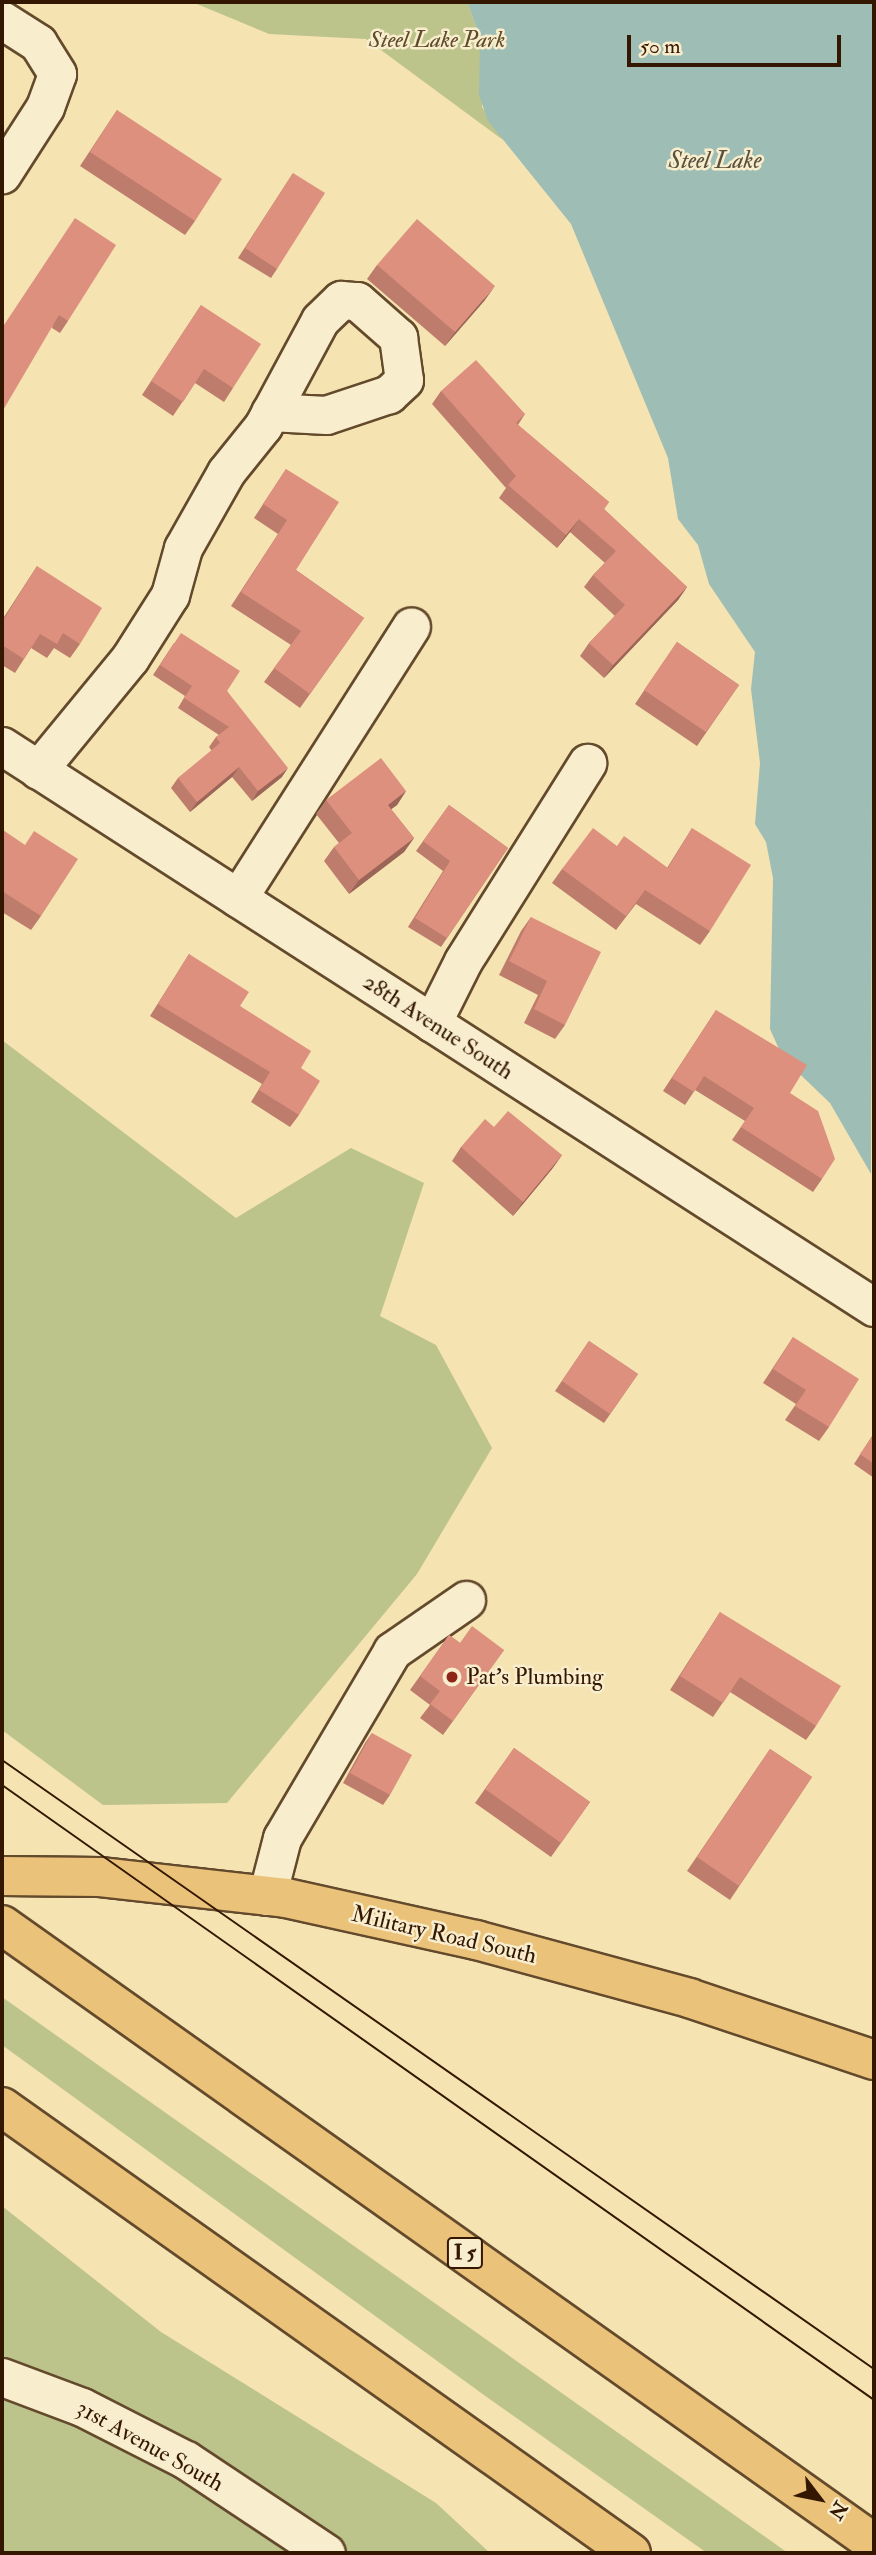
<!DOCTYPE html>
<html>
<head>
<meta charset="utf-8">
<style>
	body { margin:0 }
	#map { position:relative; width:876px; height:2555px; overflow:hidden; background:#f5e3b2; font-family:"IM FELL Double Pica",serif }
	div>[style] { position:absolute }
	.green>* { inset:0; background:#bcc48c }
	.water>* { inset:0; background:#9ebdb4 }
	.roads { filter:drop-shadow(2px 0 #644a2c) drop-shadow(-2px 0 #644a2c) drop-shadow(0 2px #644a2c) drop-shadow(0 -2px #644a2c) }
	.minor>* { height:37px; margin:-18.5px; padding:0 18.5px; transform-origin:18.5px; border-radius:18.5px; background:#f8edcd }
	.major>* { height:38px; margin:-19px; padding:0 19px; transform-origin:19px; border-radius:19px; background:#eac279 }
	.highway>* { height:38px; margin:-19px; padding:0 19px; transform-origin:19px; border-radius:19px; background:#eac279 }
	.tram>* { height:2px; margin:-1px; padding:0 1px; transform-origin:1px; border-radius:1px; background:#341700 }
	.wall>* { inset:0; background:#be7c6c }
	.shaded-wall>* { inset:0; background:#9b6558 }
	.building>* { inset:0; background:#dd907e }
	.dots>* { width:19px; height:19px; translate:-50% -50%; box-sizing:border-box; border:4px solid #f8edcd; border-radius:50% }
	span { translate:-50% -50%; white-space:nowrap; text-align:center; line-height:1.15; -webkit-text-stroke:5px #f8edcd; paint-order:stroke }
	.shield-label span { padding:2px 5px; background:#f8edcd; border:2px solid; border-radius:5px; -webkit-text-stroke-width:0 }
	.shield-label { font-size:21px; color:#341700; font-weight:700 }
	.park-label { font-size:23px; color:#5d4b2a; font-style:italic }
	.street-label { font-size:23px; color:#341700 }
	.poi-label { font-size:23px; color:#341700 }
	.left { translate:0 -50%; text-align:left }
	.water-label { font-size:24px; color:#59513f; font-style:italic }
	.frame { position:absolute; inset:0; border:4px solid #341700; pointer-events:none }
	.north { position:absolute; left:785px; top:2464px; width:70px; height:70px; -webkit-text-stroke:5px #f8edcd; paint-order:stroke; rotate:122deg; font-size:19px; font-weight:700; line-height:28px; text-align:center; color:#341700 }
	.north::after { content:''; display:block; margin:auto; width:24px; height:32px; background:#341700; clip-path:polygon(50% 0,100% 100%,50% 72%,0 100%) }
	.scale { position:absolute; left:627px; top:35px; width:214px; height:32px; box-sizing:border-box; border:4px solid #341700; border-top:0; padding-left:9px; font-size:21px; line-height:24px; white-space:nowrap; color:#341700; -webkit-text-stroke:5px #f8edcd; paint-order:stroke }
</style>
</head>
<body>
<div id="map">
	<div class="green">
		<i style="clip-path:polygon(192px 2px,467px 2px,480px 37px,482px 107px,503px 140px,366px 39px,269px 34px)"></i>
		<i style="clip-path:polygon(2px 1040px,236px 1218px,351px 1148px,424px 1183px,380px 1316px,436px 1345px,492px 1448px,417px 1574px,227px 1803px,103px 1805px,2px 1730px)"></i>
		<i style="clip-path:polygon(2px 1997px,788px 2553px,707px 2553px,484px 2395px,2px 2045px)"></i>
		<i style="clip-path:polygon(2px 2206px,161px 2332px,436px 2503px,490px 2553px,2px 2553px)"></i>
	</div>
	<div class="water">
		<i style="clip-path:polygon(467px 2px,874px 2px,871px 1174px,830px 1103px,783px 1058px,770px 1029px,773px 878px,766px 842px,755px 824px,760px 763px,751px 689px,755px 652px,709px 584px,698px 545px,678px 519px,668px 458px,571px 224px,488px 121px,479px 95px,480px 37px)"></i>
	</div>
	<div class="roads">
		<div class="minor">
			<i style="left:2px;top:20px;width:43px;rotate:32.6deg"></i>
			<i style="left:38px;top:43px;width:36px;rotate:58deg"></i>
			<i style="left:57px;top:74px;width:35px;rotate:110deg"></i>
			<i style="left:45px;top:107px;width:80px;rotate:122.7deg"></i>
			<i style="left:2px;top:746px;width:1037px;rotate:32.76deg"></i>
			<i style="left:38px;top:770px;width:145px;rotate:-50.6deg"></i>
			<i style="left:130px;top:658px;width:75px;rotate:-57.6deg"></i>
			<i style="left:170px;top:595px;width:49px;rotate:-74.5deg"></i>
			<i style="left:183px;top:548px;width:87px;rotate:-60.5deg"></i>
			<i style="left:226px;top:472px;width:59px;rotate:-51.2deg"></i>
			<i style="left:263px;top:426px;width:120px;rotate:-61.7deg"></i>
			<i style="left:320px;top:320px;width:29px;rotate:-44deg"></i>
			<i style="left:341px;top:300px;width:16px;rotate:4deg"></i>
			<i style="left:357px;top:301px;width:55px;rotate:41.3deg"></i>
			<i style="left:398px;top:337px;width:43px;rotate:82.1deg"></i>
			<i style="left:404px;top:380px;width:21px;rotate:137deg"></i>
			<i style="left:389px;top:394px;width:66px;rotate:161.6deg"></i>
			<i style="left:326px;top:415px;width:56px;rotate:-176.9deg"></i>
			<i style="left:238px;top:898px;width:322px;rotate:-57.5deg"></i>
			<i style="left:432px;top:1023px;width:69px;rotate:-63.4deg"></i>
			<i style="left:463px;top:961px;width:234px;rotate:-57.9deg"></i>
			<i style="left:267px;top:1896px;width:60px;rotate:-75.5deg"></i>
			<i style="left:282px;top:1838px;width:217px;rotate:-59.5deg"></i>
			<i style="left:392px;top:1651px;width:90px;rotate:-34.6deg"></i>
			<i style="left:2px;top:2377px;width:85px;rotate:20.6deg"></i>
			<i style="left:82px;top:2407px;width:117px;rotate:27deg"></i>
			<i style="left:186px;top:2460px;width:168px;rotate:33.6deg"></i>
		</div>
		<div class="major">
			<i style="left:2px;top:1876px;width:98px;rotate:0.6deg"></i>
			<i style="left:100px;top:1877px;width:187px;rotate:6.4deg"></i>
			<i style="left:286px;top:1898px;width:195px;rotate:12.5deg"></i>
			<i style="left:476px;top:1940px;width:221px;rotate:15.2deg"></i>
			<i style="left:689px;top:1998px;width:195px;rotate:18.5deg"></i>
		</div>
		<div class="highway">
			<i style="left:2px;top:1925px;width:1069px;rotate:35.33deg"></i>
			<i style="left:2px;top:2107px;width:771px;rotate:35.34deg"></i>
		</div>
	</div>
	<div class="tram">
		<i style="left:2px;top:1760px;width:1064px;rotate:34.93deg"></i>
		<i style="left:2px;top:1785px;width:1067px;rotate:35.19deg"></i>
	</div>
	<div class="wall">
		<i style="clip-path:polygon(117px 110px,195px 221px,185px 235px,80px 166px)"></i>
		<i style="clip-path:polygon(293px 173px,277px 269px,271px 278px,238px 258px)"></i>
		<i style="clip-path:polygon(75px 218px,68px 321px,60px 333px,52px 328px)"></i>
		<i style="clip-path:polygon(377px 265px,485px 300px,445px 346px,367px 279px)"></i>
		<i style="clip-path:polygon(201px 305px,233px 388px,224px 402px,195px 383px,173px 416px,142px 395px)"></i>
		<i style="clip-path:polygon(441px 391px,525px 414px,518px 425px,609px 502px,604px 509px,687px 587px,678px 600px,604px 678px,580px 656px,589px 643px,615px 616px,584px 587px,593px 575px,605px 563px,570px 532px,557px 548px,499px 498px,506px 488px,432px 404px)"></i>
		<i style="clip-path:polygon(286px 469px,296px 570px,364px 618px,300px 708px,264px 682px,291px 645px,231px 606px,278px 534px,254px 518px)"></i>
		<i style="clip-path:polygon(37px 566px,80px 644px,70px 658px,54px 648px,47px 658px,31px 648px,15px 673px,2px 665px,2px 620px)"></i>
		<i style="clip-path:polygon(677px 642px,739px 685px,697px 746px,635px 704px)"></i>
		<i style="clip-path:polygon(174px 643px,227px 691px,282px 777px,252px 801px,232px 777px,190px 812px,171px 788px,178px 778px,212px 751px,209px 747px,216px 737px,219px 735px,178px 708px,185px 696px,153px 675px)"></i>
		<i style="clip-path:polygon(406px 791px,397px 805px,391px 809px,414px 838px,404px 852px,349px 894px,324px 861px,334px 847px,339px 843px,316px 814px,326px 800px)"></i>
		<i style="clip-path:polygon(449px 805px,508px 848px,441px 947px,408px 927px,443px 871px,416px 851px)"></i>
		<i style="clip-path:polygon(692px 828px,710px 931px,700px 945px,636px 904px,616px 930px,552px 883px,562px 869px,617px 846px,667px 868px)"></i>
		<i style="clip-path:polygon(2px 833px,41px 916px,31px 930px,2px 912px)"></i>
		<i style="clip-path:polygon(531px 917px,565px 1025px,555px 1039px,524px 1023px,538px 995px,499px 975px,521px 931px)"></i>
		<i style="clip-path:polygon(189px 954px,301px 1068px,299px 1115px,290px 1127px,251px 1102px,262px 1084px,150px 1016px)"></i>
		<i style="clip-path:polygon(716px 1010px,790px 1093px,822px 1179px,813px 1192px,732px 1140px,745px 1121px,695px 1090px,685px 1105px,663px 1091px)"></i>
		<i style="clip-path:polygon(494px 1127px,562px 1155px,552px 1169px,513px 1216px,452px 1161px,461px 1147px)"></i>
		<i style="clip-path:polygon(793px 1337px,829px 1427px,819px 1441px,785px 1420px,796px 1404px,763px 1383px)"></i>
		<i style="clip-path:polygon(589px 1341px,638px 1374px,604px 1423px,555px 1391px)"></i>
		<i style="clip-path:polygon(874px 1433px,874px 1478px,854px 1464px)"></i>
		<i style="clip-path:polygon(720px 1612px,816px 1726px,806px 1740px,730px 1692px,713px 1717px,670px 1690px)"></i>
		<i style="clip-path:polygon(449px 1635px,460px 1643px,504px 1650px,443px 1735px,420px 1718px,430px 1705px,410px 1690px)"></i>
		<i style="clip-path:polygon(372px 1733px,390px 1795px,383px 1805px,343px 1783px,365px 1743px)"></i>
		<i style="clip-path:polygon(514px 1748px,590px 1802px,551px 1857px,475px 1803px)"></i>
		<i style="clip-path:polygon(770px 1749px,812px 1777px,730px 1900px,687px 1871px)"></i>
	</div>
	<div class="shaded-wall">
		<i style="clip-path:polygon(495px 286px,485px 300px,445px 346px,455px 332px)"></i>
		<i style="clip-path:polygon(579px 519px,570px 532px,557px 548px,566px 535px)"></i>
		<i style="clip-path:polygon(687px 587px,678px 600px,604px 678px,613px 665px)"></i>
		<i style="clip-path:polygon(239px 767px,232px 777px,190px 812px,197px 802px)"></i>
		<i style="clip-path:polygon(288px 768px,282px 777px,252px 801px,258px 791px)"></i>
		<i style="clip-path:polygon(406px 791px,397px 805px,378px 819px,388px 805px)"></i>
		<i style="clip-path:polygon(414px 838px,404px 852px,349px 894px,359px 880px)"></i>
		<i style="clip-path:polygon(562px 1155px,552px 1169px,513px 1216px,523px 1202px)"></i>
	</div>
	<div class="building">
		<i style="clip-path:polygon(117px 110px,222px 179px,195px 221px,90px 152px)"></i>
		<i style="clip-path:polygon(293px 173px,325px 193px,277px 269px,245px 248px)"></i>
		<i style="clip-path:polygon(75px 218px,116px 245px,68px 321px,59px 315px,2px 412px,2px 328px)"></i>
		<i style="clip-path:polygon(417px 219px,495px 286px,455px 332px,377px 265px)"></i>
		<i style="clip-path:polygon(201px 305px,261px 344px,233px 388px,204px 369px,183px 402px,151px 381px)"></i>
		<i style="clip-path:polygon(476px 360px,525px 414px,516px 423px,609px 502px,604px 509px,687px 587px,613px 665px,589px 643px,625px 605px,593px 575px,616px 551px,579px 519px,566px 535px,508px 485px,516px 476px,441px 391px)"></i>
		<i style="clip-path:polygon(286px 469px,339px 502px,296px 570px,364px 618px,310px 694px,274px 668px,301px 631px,241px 592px,287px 520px,263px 504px)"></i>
		<i style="clip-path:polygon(37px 566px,102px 608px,80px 644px,63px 633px,57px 644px,40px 634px,24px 659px,2px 645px,2px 622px)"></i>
		<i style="clip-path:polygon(181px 633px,240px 671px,227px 691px,288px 768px,258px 791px,239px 767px,197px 802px,178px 778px,220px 743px,216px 737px,229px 727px,184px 698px,192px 686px,160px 665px)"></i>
		<i style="clip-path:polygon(677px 642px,739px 685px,706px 732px,644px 690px)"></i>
		<i style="clip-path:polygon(381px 758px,406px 791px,388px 805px,414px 838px,359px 880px,334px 847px,352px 833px,326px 800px)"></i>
		<i style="clip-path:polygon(449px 805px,508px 848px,447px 938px,415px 918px,450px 861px,423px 841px)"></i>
		<i style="clip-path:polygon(593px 828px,617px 846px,624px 836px,668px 868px,692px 828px,751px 865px,710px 931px,645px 890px,626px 916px,562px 869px)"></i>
		<i style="clip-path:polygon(3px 830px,25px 845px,34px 831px,78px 859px,41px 916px,2px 891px,2px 833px)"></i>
		<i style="clip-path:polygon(531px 917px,601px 952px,565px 1025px,534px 1009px,547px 981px,509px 961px)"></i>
		<i style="clip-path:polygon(189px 954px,249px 992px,240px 1006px,311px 1051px,301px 1068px,320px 1081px,299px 1115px,259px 1090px,270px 1072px,158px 1004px)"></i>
		<i style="clip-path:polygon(716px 1010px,807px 1065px,790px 1093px,818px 1111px,835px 1159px,822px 1179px,741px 1127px,754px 1108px,704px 1076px,694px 1092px,672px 1078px)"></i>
		<i style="clip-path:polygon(508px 1111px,562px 1155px,523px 1202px,461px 1147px,485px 1119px,494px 1127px)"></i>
		<i style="clip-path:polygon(793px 1337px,859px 1379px,829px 1427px,795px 1406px,806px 1390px,773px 1369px)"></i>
		<i style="clip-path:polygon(589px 1341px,638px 1374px,610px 1414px,562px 1381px)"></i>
		<i style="clip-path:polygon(874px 1434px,874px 1464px,860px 1454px)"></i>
		<i style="clip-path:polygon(720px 1612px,841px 1686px,816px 1726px,740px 1677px,723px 1703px,680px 1676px)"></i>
		<i style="clip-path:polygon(472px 1626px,504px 1650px,453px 1721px,430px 1704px,440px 1691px,420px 1676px,449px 1635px,460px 1643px)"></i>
		<i style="clip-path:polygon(372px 1733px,412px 1755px,390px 1795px,350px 1773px)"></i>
		<i style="clip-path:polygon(514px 1748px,590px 1802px,561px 1843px,485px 1789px)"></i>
		<i style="clip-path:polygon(770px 1749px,812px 1777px,739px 1886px,697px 1857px)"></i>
	</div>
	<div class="dots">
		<i style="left:452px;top:1677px;background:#8f2418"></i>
	</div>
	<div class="shield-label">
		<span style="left:465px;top:2253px">I 5</span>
	</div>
	<div class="park-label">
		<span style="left:437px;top:40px">Steel Lake Park</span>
	</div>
	<div class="street-label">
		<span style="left:438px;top:1027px;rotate:33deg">28th Avenue South</span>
		<span style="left:444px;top:1935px;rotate:13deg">Military Road South</span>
		<span style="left:150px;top:2446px;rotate:29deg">31st Avenue South</span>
	</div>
	<div class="poi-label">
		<span class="left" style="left:466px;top:1677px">Pat's Plumbing</span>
	</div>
	<div class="water-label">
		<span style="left:715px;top:161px">Steel Lake</span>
	</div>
	<div class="frame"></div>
	<div class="north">N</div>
	<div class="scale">50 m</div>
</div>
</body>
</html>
